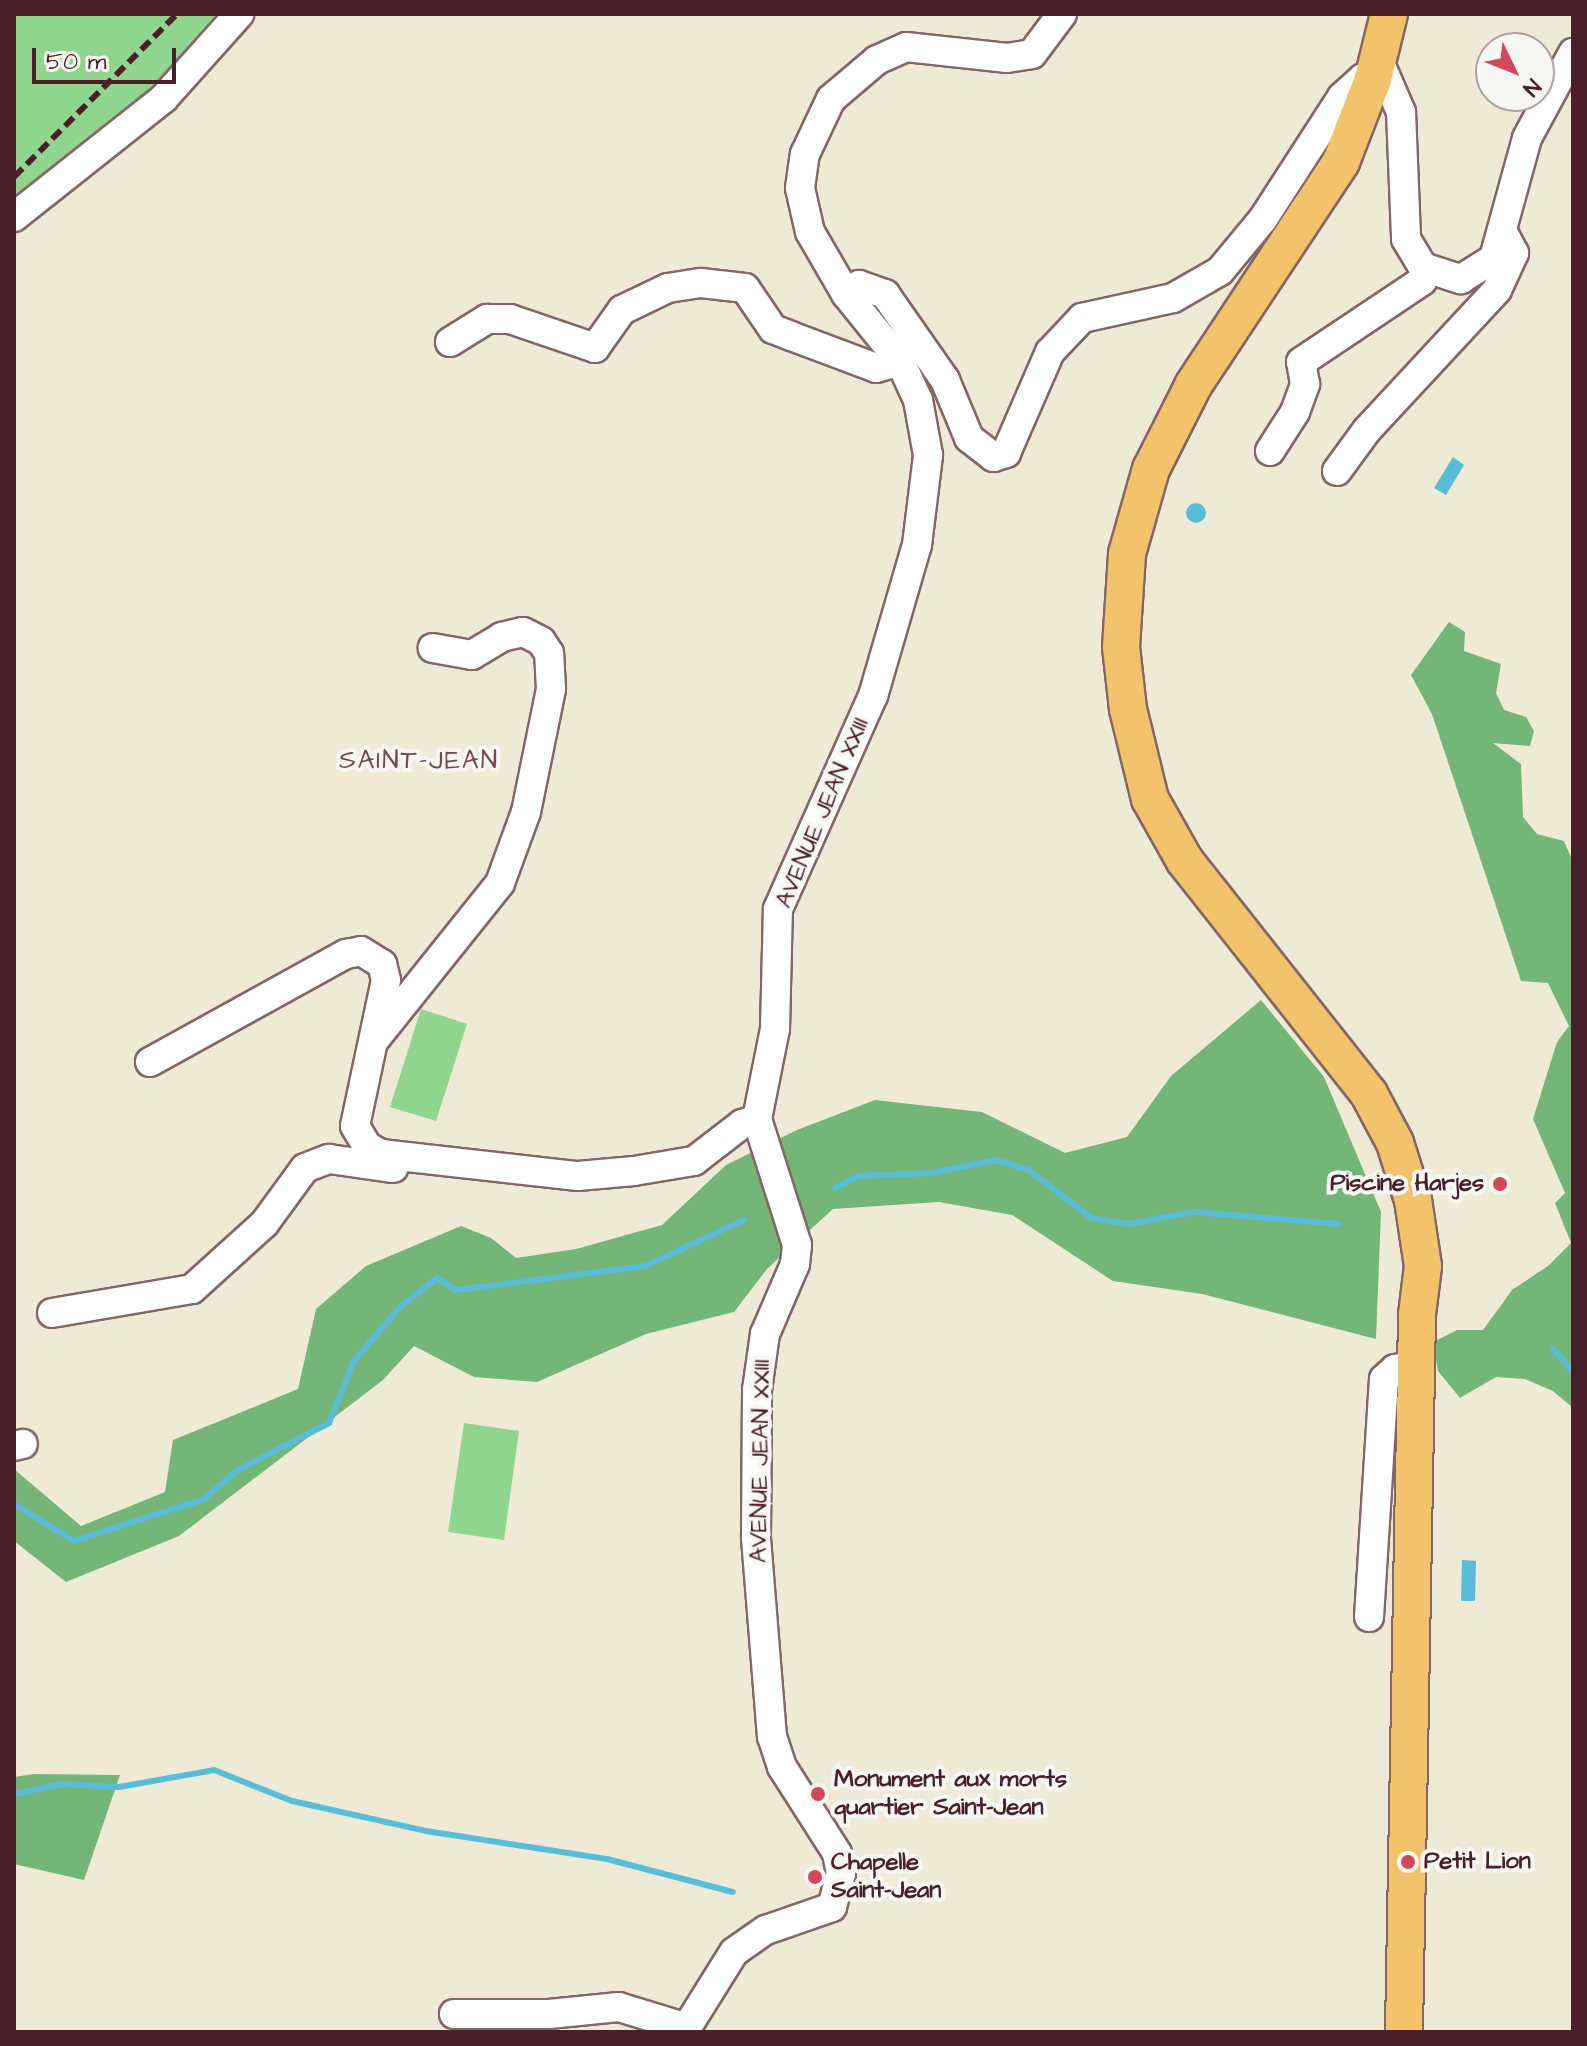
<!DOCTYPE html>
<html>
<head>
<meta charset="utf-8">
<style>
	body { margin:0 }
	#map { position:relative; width:1587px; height:2046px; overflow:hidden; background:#efead5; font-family:"Architects Daughter",sans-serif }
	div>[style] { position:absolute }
	.green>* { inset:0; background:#90d58d }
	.forest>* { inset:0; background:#74b678 }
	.water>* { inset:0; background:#5abdd8 }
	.round { border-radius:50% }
	.stream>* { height:6px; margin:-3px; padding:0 3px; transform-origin:3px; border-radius:3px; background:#5abdd8 }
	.roads { filter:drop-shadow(2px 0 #846666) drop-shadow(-2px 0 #846666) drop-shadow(0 2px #846666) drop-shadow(0 -2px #846666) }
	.minor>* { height:28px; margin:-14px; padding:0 14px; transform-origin:14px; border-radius:14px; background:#fff }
	.major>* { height:36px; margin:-18px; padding:0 18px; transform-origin:18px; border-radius:18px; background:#f2c36a }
	.rail>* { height:6px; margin-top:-3px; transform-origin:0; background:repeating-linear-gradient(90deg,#4a1f2b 0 12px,transparent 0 18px) }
	.dots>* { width:22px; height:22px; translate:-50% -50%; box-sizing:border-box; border:4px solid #f6f6f2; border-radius:50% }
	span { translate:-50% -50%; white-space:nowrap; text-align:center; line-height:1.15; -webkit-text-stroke:8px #f6f6f2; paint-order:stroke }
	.street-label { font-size:24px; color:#4a1f2b }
	.poi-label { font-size:24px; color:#4a1f2b; font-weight:700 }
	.right { translate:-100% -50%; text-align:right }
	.left { translate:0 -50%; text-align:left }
	.neighbourhood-label { font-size:26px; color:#764a4a; letter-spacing:2px }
	.frame { position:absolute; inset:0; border:16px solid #4a1f2b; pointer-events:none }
	.north { position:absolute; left:1475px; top:32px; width:80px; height:80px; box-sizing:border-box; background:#f6f6f2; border:2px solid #b1a0a2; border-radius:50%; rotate:133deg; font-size:22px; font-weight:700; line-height:32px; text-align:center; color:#4a1f2b }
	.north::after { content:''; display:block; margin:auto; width:28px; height:36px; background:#d1495b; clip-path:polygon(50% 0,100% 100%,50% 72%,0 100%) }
	.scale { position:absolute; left:32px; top:48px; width:144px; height:36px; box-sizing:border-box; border:4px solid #4a1f2b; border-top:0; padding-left:10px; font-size:24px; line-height:28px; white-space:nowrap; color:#4a1f2b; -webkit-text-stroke:6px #f6f6f2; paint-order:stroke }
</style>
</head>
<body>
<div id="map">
	<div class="green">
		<i style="clip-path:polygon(14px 14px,216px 14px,153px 86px,14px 199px)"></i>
		<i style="clip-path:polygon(421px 1009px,467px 1024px,436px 1121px,390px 1107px)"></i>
		<i style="clip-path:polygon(464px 1423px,519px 1431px,504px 1540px,448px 1532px)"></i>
	</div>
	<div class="forest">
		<i style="clip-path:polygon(1449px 622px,1465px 632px,1464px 651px,1501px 664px,1496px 693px,1504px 710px,1526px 717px,1534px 731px,1530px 746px,1493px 743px,1521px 764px,1523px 817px,1537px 834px,1564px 841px,1573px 862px,1573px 1408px,1553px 1391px,1525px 1379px,1496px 1377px,1460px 1398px,1438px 1371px,1433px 1342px,1457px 1330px,1483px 1330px,1512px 1290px,1548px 1266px,1571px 1243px,1555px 1203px,1565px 1193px,1533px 1119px,1557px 1042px,1569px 1026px,1548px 983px,1521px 981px,1432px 714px,1411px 675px)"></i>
		<i style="clip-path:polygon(1261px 1000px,1324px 1077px,1381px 1212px,1376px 1339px,1202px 1294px,1113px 1281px,1012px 1215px,939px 1202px,833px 1209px,767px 1269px,734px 1312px,646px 1334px,537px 1382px,474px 1377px,414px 1346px,383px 1380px,179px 1536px,66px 1582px,14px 1541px,14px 1469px,81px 1526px,165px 1492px,173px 1440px,298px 1389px,316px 1309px,366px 1266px,461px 1226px,491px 1238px,516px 1258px,576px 1249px,662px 1225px,726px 1165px,797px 1130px,875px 1100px,982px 1112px,1065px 1153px,1127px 1137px,1171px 1076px)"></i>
		<i style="clip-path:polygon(34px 1774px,120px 1775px,84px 1880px,14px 1864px,14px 1777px)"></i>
	</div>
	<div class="water">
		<i style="clip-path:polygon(1453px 457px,1464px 465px,1446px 495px,1434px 488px)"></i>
		<i class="round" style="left:1186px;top:503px;width:20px;height:20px"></i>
		<i style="clip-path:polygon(1462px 1560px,1476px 1561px,1475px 1601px,1461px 1601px)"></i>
	</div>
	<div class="stream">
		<i style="left:835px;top:1188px;width:27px;rotate:-27deg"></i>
		<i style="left:859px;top:1176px;width:73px;rotate:-2.4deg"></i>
		<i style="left:932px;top:1173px;width:65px;rotate:-11.5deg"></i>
		<i style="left:996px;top:1160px;width:34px;rotate:17deg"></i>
		<i style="left:1029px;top:1170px;width:78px;rotate:37.7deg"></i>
		<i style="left:1091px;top:1218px;width:37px;rotate:9deg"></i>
		<i style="left:1128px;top:1224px;width:67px;rotate:-10.3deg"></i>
		<i style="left:1194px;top:1212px;width:146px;rotate:4.7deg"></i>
		<i style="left:1553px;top:1349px;width:30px;rotate:48deg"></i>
		<i style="left:14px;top:1504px;width:70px;rotate:31.7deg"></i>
		<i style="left:74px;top:1541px;width:137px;rotate:-17.9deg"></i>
		<i style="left:204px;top:1499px;width:45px;rotate:-40.5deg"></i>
		<i style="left:238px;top:1470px;width:102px;rotate:-27.3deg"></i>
		<i style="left:329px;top:1423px;width:67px;rotate:-68deg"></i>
		<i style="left:354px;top:1361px;width:72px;rotate:-49.5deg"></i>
		<i style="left:401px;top:1306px;width:46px;rotate:-37.9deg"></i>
		<i style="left:437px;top:1278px;width:22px;rotate:32deg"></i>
		<i style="left:456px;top:1290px;width:191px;rotate:-7.2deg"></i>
		<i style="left:645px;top:1266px;width:109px;rotate:-24.9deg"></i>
		<i style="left:14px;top:1794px;width:49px;rotate:-11.8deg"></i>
		<i style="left:62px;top:1784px;width:57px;rotate:3deg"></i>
		<i style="left:119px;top:1787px;width:97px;rotate:-10.1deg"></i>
		<i style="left:214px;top:1770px;width:84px;rotate:21.7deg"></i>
		<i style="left:292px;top:1801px;width:137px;rotate:12.6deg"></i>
		<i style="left:426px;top:1831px;width:183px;rotate:8.8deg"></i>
		<i style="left:607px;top:1859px;width:130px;rotate:14.7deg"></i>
	</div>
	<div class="roads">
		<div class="minor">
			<i style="left:1379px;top:61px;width:56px;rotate:66.7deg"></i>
			<i style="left:1401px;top:112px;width:127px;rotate:87.7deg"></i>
			<i style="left:1406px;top:239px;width:33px;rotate:59deg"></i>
			<i style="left:1423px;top:267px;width:40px;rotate:18deg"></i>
			<i style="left:1461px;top:279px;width:39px;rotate:-32deg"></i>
			<i style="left:1494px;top:258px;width:124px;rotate:-74.6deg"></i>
			<i style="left:1527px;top:138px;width:97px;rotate:-61.6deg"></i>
			<i style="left:14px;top:217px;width:191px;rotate:-38.4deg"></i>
			<i style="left:164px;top:98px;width:113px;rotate:-48.2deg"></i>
			<i style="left:846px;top:294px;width:16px;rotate:-35deg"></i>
			<i style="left:859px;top:285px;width:28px;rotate:19deg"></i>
			<i style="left:885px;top:294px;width:105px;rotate:55.1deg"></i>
			<i style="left:945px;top:380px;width:63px;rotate:67.5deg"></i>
			<i style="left:969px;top:438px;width:31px;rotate:38deg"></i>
			<i style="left:993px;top:457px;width:14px;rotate:-17deg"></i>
			<i style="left:1006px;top:453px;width:110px;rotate:-66.5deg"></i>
			<i style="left:1050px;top:352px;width:47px;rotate:-46.7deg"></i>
			<i style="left:1082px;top:318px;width:93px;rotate:-12.4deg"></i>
			<i style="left:1173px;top:298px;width:54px;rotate:-29.9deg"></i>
			<i style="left:1220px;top:271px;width:67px;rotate:-50.4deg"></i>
			<i style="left:1263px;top:219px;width:145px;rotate:-57.1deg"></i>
			<i style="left:1342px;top:97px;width:28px;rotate:-42deg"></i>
			<i style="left:1363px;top:78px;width:10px;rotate:6deg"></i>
			<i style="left:450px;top:342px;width:44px;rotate:-31.9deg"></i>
			<i style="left:487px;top:319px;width:23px"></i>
			<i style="left:510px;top:319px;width:90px;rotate:18.8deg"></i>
			<i style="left:595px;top:348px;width:47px;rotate:-54.6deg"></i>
			<i style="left:622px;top:310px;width:51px;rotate:-25.6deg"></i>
			<i style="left:668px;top:288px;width:33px;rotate:-9deg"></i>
			<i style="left:701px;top:283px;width:44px;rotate:6.5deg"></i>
			<i style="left:745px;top:288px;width:50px;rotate:55.7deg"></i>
			<i style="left:773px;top:329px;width:19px;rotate:21deg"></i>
			<i style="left:791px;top:336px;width:91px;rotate:20.6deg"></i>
			<i style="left:876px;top:368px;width:25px;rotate:-16deg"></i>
			<i style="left:1270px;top:451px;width:46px;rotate:-57.3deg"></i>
			<i style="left:1295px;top:412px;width:30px;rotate:-70deg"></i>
			<i style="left:1305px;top:384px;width:22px;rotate:-100deg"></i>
			<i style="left:1301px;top:362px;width:146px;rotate:-33.8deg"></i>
			<i style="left:1422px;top:281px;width:13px;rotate:-61deg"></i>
			<i style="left:1337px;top:471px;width:51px;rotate:-53.8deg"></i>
			<i style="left:1367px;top:430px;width:191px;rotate:-47.1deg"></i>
			<i style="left:1497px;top:290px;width:41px;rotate:-65.3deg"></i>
			<i style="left:1514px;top:253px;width:21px;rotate:-118deg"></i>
			<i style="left:376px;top:1038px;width:198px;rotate:-51.3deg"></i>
			<i style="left:500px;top:883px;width:76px;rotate:-69.9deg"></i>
			<i style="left:526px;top:812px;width:126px;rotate:-78.5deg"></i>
			<i style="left:551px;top:689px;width:36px;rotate:-93deg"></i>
			<i style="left:549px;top:653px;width:14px;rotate:-124deg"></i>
			<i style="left:541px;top:641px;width:20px;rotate:-153deg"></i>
			<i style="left:523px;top:632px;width:22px;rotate:167deg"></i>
			<i style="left:502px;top:637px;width:35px;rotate:149deg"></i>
			<i style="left:472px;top:655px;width:40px;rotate:-170deg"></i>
			<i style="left:150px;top:1062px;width:224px;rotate:-28.9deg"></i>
			<i style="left:346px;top:954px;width:15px;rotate:-11deg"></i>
			<i style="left:361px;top:951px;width:25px;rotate:32deg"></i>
			<i style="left:382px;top:964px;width:16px;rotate:76deg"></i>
			<i style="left:386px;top:980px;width:149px;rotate:102deg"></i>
			<i style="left:355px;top:1126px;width:23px;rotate:59deg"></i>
			<i style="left:367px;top:1146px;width:16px;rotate:30deg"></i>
			<i style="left:381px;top:1154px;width:198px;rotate:6.4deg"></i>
			<i style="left:578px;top:1176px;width:56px;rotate:-5.1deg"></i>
			<i style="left:634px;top:1171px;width:61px;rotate:-9.5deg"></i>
			<i style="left:694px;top:1161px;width:61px;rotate:-37.6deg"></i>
			<i style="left:742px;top:1124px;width:16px;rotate:-18deg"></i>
			<i style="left:52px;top:1313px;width:142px;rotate:-9.7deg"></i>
			<i style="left:192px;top:1289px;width:97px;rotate:-42.1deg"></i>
			<i style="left:264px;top:1224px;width:69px;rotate:-53.8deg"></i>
			<i style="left:305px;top:1168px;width:26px;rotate:-21deg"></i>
			<i style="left:329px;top:1159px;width:65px;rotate:8deg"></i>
			<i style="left:14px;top:1446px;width:9px;rotate:-13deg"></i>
			<i style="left:1369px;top:1617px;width:238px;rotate:-86.4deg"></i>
			<i style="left:1384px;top:1379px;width:15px;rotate:-42deg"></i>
			<i style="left:1395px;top:1369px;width:22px;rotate:-10deg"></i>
			<i style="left:454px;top:2014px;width:95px"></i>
			<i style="left:549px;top:2014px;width:70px;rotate:-5.7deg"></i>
			<i style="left:619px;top:2007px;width:71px;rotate:17.2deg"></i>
			<i style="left:684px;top:2032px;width:94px;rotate:-58deg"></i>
			<i style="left:734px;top:1952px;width:39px;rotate:-35deg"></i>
			<i style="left:766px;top:1930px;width:70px;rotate:-19.2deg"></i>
			<i style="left:832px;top:1907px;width:34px;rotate:-75deg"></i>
			<i style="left:841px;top:1874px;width:21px;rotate:-101deg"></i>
			<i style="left:837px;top:1853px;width:102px;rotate:-122.6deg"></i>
			<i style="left:782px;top:1767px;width:32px;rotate:-108deg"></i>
			<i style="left:772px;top:1737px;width:201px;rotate:-94.6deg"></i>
			<i style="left:756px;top:1537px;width:147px;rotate:-89.6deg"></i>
			<i style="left:757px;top:1390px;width:57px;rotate:-81.9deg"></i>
			<i style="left:765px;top:1334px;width:76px;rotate:-66.8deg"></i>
			<i style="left:795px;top:1264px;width:19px;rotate:-84deg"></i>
			<i style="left:797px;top:1245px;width:132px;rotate:-107.6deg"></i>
			<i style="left:757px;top:1119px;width:92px;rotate:-78.7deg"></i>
			<i style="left:775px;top:1029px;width:120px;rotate:-88.6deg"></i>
			<i style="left:778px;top:909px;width:233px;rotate:-66deg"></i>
			<i style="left:873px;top:696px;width:157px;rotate:-73.8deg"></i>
			<i style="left:917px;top:545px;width:91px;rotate:-83deg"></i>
			<i style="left:928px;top:455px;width:56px;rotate:-100.3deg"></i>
			<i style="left:918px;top:400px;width:43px;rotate:-114.8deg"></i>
			<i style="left:900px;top:361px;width:86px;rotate:-128.9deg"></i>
			<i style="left:846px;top:294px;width:72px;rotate:-120.1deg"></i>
			<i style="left:810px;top:232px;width:45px;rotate:-102.8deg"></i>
			<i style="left:800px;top:188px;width:34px;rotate:-82deg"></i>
			<i style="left:805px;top:154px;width:61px;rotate:-64.7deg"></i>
			<i style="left:831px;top:99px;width:60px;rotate:-40.3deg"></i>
			<i style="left:877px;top:60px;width:32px;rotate:-24deg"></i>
			<i style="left:906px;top:47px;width:102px;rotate:6.2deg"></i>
			<i style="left:1007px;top:58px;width:25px;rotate:-9deg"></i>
			<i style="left:1032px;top:54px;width:50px;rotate:-53.1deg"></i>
		</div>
		<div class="major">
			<i style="left:1389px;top:14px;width:67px;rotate:103.8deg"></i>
			<i style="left:1373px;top:79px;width:89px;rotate:111.1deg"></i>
			<i style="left:1341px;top:162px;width:268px;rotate:123.5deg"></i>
			<i style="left:1193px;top:386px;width:93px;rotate:116.8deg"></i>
			<i style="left:1151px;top:469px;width:88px;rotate:105.8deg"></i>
			<i style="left:1127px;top:554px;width:93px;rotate:93.7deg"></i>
			<i style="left:1121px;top:647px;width:62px;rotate:83.6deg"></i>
			<i style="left:1128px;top:709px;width:93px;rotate:76.3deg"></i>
			<i style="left:1150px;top:799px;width:71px;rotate:60.6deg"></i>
			<i style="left:1185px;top:861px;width:297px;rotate:51.7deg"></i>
			<i style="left:1369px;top:1094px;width:55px;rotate:62deg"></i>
			<i style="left:1395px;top:1143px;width:60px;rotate:72.5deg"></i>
			<i style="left:1413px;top:1200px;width:67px;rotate:81.4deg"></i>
			<i style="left:1423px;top:1266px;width:49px;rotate:97deg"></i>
			<i style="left:1417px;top:1315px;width:717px;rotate:91.04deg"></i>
		</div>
	</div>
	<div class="rail">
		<i style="left:14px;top:177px;width:231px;rotate:-45deg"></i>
	</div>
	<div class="dots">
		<i style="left:1500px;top:1184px;background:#d1495b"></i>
		<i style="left:818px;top:1794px;background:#d1495b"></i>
		<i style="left:1408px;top:1862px;background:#d1495b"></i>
		<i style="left:815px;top:1877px;background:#d1495b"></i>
	</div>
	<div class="street-label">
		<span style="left:823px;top:813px;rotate:-67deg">AVENUE JEAN XXIII</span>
		<span style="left:761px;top:1461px;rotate:-89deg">AVENUE JEAN XXIII</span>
	</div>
	<div class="poi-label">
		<span class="right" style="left:1484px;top:1184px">Piscine Harjes</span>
		<span class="left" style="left:834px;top:1794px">Monument aux morts<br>quartier Saint-Jean</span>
		<span class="left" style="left:1424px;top:1862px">Petit Lion</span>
		<span class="left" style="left:831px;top:1877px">Chapelle<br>Saint-Jean</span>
	</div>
	<div class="neighbourhood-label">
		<span style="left:419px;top:761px">SAINT-JEAN</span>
	</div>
	<div class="frame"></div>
	<div class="north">N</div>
	<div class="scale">50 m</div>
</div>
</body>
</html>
